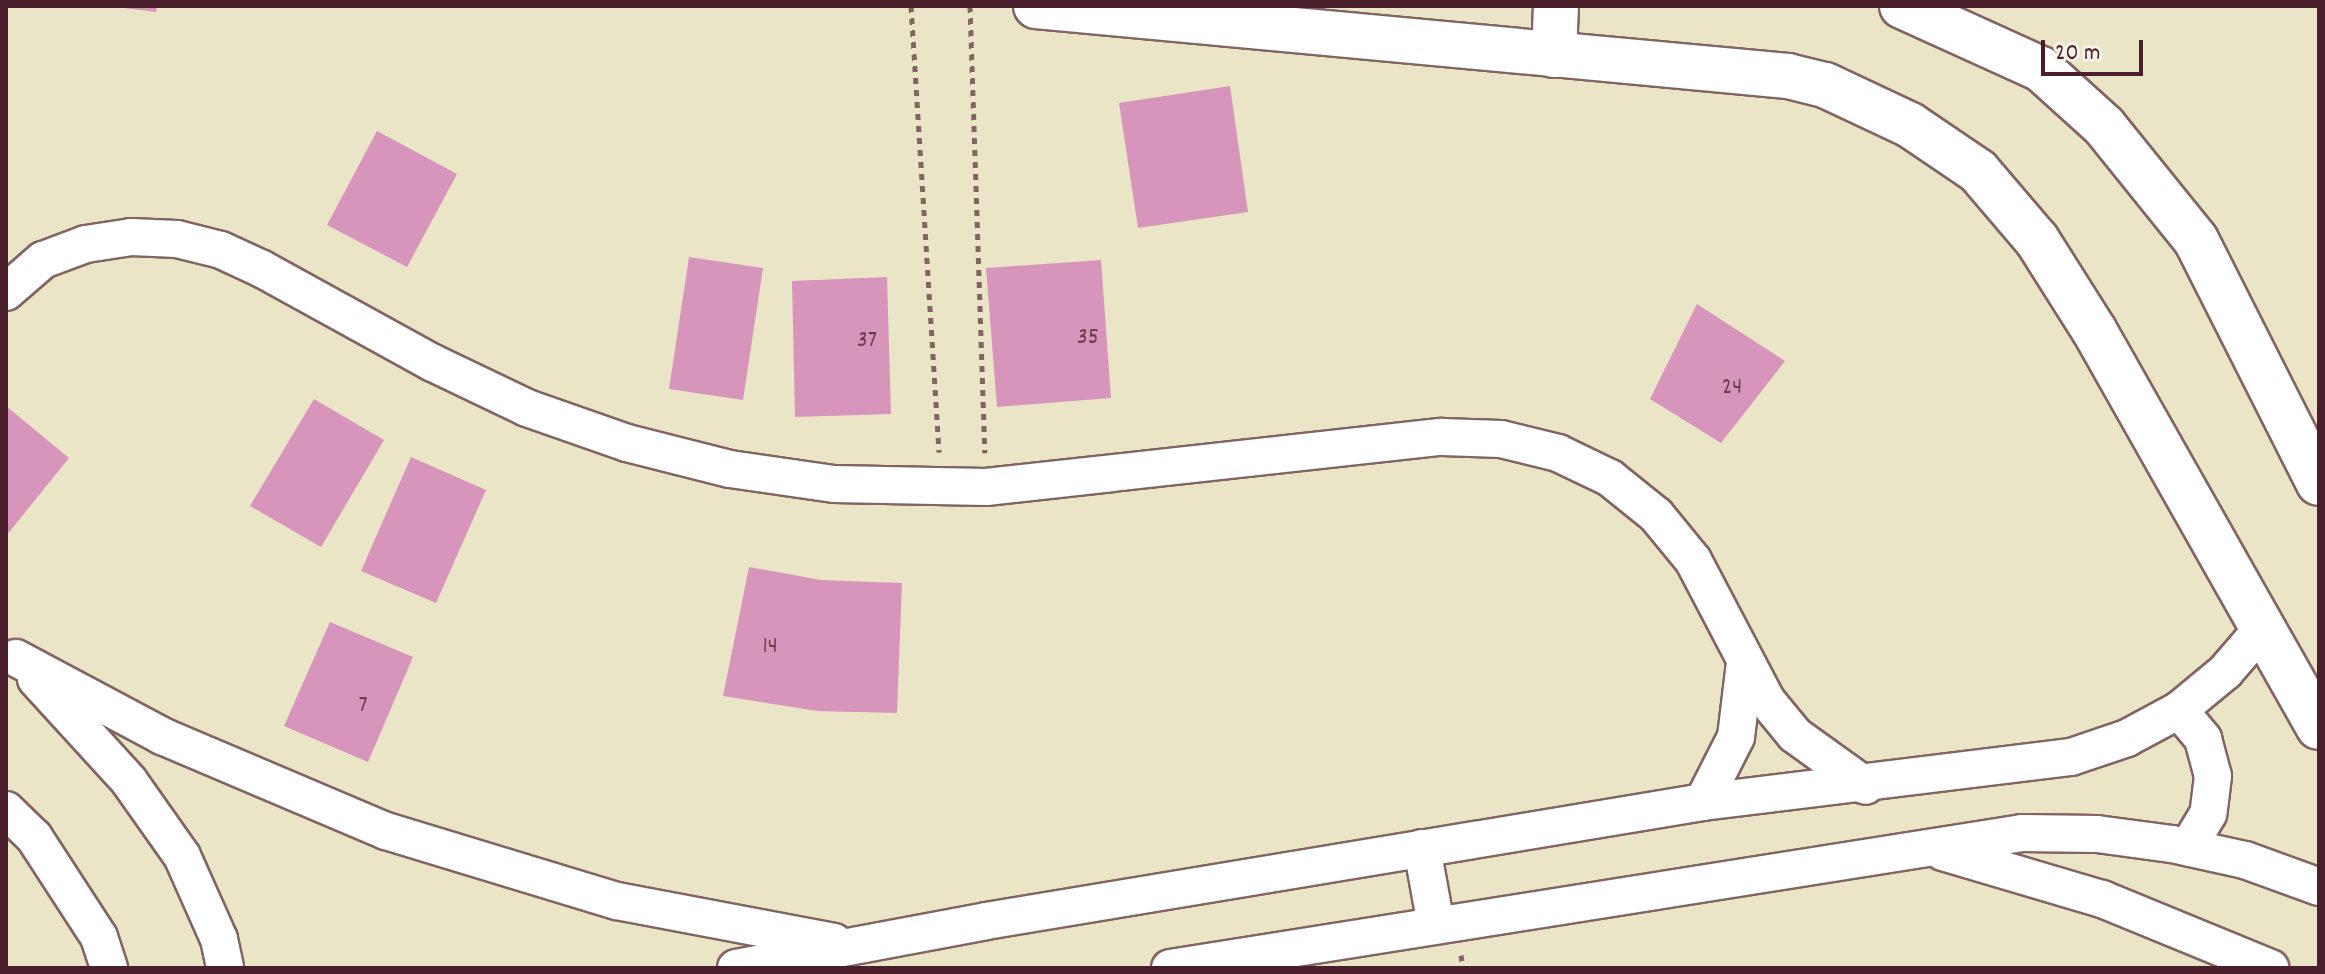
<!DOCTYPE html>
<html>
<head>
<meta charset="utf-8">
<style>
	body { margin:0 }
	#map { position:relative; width:2325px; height:974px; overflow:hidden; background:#ebe5c8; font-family:Dekko,sans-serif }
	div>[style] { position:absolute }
	.building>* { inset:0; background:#d895bc }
	.path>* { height:5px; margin-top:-2.5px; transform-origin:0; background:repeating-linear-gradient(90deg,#826462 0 6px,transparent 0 12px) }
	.roads { filter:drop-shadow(2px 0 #826462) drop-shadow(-2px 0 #826462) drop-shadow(0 2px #826462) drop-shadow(0 -2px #826462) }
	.street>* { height:36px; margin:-18px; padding:0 18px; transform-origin:18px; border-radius:18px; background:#fff }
	.secondary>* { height:44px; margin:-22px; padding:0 22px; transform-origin:22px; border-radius:22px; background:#fff }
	span { translate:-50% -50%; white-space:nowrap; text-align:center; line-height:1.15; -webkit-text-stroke:6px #f7f3e8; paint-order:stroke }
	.number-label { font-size:24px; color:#6e3c4f }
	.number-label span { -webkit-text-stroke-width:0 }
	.frame { position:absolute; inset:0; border:8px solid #4a1f2b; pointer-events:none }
	.scale { position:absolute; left:2041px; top:40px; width:102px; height:36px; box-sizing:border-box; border:4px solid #4a1f2b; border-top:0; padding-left:10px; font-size:24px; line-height:28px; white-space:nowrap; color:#4a1f2b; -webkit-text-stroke:6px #f7f3e8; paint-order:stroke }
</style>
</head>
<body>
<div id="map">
	<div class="building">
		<i style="clip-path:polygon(108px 6px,157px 6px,156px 12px)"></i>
		<i style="clip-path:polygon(1230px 86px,1248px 212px,1138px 228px,1119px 103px)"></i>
		<i style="clip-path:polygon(377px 131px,457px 174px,407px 267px,327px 225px)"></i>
		<i style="clip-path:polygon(689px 257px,763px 268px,743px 400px,669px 389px)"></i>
		<i style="clip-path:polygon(1101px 260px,1111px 398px,997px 407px,986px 268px)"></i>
		<i style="clip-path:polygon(887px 277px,891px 414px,795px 417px,792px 281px)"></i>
		<i style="clip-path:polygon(1697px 304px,1785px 361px,1721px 443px,1650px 399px)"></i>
		<i style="clip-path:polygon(314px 399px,384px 440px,321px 547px,250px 506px)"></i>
		<i style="clip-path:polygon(6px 406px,69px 458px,6px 536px)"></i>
		<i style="clip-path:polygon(411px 457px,486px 490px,436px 603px,361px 571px)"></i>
		<i style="clip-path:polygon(749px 567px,821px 580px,902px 583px,897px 713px,817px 711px,723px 696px)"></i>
		<i style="clip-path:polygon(330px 622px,413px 657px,368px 762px,284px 726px)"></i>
	</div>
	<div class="path">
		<i style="left:911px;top:6px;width:447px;rotate:86.4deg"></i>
		<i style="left:970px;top:6px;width:447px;rotate:88.1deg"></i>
		<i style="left:1461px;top:955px;width:13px;rotate:81deg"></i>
	</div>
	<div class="roads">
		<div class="street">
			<i style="left:6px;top:292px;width:49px;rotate:-40.9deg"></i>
			<i style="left:43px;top:260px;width:46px;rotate:-20.4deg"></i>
			<i style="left:86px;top:244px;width:46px;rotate:-8.8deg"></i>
			<i style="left:131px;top:237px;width:46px;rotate:2.5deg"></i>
			<i style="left:177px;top:239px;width:45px;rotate:14deg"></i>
			<i style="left:221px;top:250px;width:45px;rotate:24.9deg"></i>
			<i style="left:262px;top:269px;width:193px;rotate:28.8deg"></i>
			<i style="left:431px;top:362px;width:106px;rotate:25.6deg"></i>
			<i style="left:527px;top:408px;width:106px;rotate:19.3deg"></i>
			<i style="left:627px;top:443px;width:106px;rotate:14.2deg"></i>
			<i style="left:730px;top:469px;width:105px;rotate:8.2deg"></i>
			<i style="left:834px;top:484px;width:152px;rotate:1.1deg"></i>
			<i style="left:986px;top:487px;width:459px;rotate:-6.3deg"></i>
			<i style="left:1442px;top:437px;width:59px;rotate:1.9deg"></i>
			<i style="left:1501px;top:439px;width:59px;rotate:13.8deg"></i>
			<i style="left:1558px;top:453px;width:58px;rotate:25.7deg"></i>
			<i style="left:1610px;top:478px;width:59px;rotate:38.8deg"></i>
			<i style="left:1656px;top:515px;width:58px;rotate:50.6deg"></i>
			<i style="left:1693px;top:560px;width:159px;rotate:62.3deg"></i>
			<i style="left:1767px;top:701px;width:44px;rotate:50.5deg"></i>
			<i style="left:1795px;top:735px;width:87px;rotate:35.7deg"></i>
			<i style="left:16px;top:658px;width:166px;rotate:28.1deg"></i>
			<i style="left:162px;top:736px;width:243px;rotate:23deg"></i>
			<i style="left:386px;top:831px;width:241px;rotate:16.9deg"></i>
			<i style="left:617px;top:901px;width:221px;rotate:10.7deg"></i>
			<i style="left:36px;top:679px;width:138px;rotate:47.6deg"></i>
			<i style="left:129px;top:781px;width:92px;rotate:54.8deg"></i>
			<i style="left:182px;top:856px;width:91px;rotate:66deg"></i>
			<i style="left:219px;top:939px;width:30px;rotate:78deg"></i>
			<i style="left:2179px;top:710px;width:38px;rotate:50deg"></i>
			<i style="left:2203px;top:739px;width:38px;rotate:75deg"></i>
			<i style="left:2213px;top:776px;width:38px;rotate:97deg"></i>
			<i style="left:2208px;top:814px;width:39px;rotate:121deg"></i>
			<i style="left:1703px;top:802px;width:73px;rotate:-63.1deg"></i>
			<i style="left:1736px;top:737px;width:75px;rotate:-83.1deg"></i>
			<i style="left:6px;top:810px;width:39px;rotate:44deg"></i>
			<i style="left:34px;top:837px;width:119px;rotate:57deg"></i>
			<i style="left:99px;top:937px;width:33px;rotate:72deg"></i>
			<i style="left:1422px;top:848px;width:78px;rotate:79.7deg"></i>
			<i style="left:1943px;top:852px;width:166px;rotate:16.5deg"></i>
			<i style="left:2102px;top:899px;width:182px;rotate:22.3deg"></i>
			<i style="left:736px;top:968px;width:254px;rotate:-10.6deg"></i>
			<i style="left:986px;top:921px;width:727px;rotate:-9.42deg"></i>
			<i style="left:1703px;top:802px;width:371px;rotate:-7deg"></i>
			<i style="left:2071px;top:757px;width:59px;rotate:-18.7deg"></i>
			<i style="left:2127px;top:738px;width:59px;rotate:-28.3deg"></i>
			<i style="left:2179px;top:710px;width:60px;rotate:-39.6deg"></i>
			<i style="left:2225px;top:672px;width:58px;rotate:-49.2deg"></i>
			<i style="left:1170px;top:968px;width:863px;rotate:-9deg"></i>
			<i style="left:2022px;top:833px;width:75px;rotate:0.8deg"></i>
			<i style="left:2097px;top:834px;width:76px;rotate:7.6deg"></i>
			<i style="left:2172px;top:844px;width:75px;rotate:12.4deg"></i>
			<i style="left:2245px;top:860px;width:79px;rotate:20deg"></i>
		</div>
		<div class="secondary">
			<i style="left:1036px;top:6px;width:755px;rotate:5.32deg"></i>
			<i style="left:1788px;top:76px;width:38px;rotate:14deg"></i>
			<i style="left:1825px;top:85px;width:94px;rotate:25.2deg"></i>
			<i style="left:1910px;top:125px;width:82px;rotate:34.1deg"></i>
			<i style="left:1978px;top:171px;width:91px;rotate:49.5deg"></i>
			<i style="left:2037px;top:240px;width:107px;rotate:57.7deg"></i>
			<i style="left:2094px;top:330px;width:456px;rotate:60.5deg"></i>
			<i style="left:1902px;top:6px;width:153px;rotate:24.4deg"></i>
			<i style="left:2041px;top:69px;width:85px;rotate:42.1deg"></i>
			<i style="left:2104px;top:126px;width:146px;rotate:51.1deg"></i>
			<i style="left:2196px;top:240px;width:272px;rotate:63.2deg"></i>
			<i style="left:1554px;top:55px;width:49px;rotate:-87.7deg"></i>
		</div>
	</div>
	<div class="number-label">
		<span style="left:1088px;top:339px">35</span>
		<span style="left:867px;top:342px">37</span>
		<span style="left:1732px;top:389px">24</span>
		<span style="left:770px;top:648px">14</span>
		<span style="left:363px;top:707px">7</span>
	</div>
	<div class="frame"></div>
	<div class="scale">20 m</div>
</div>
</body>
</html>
